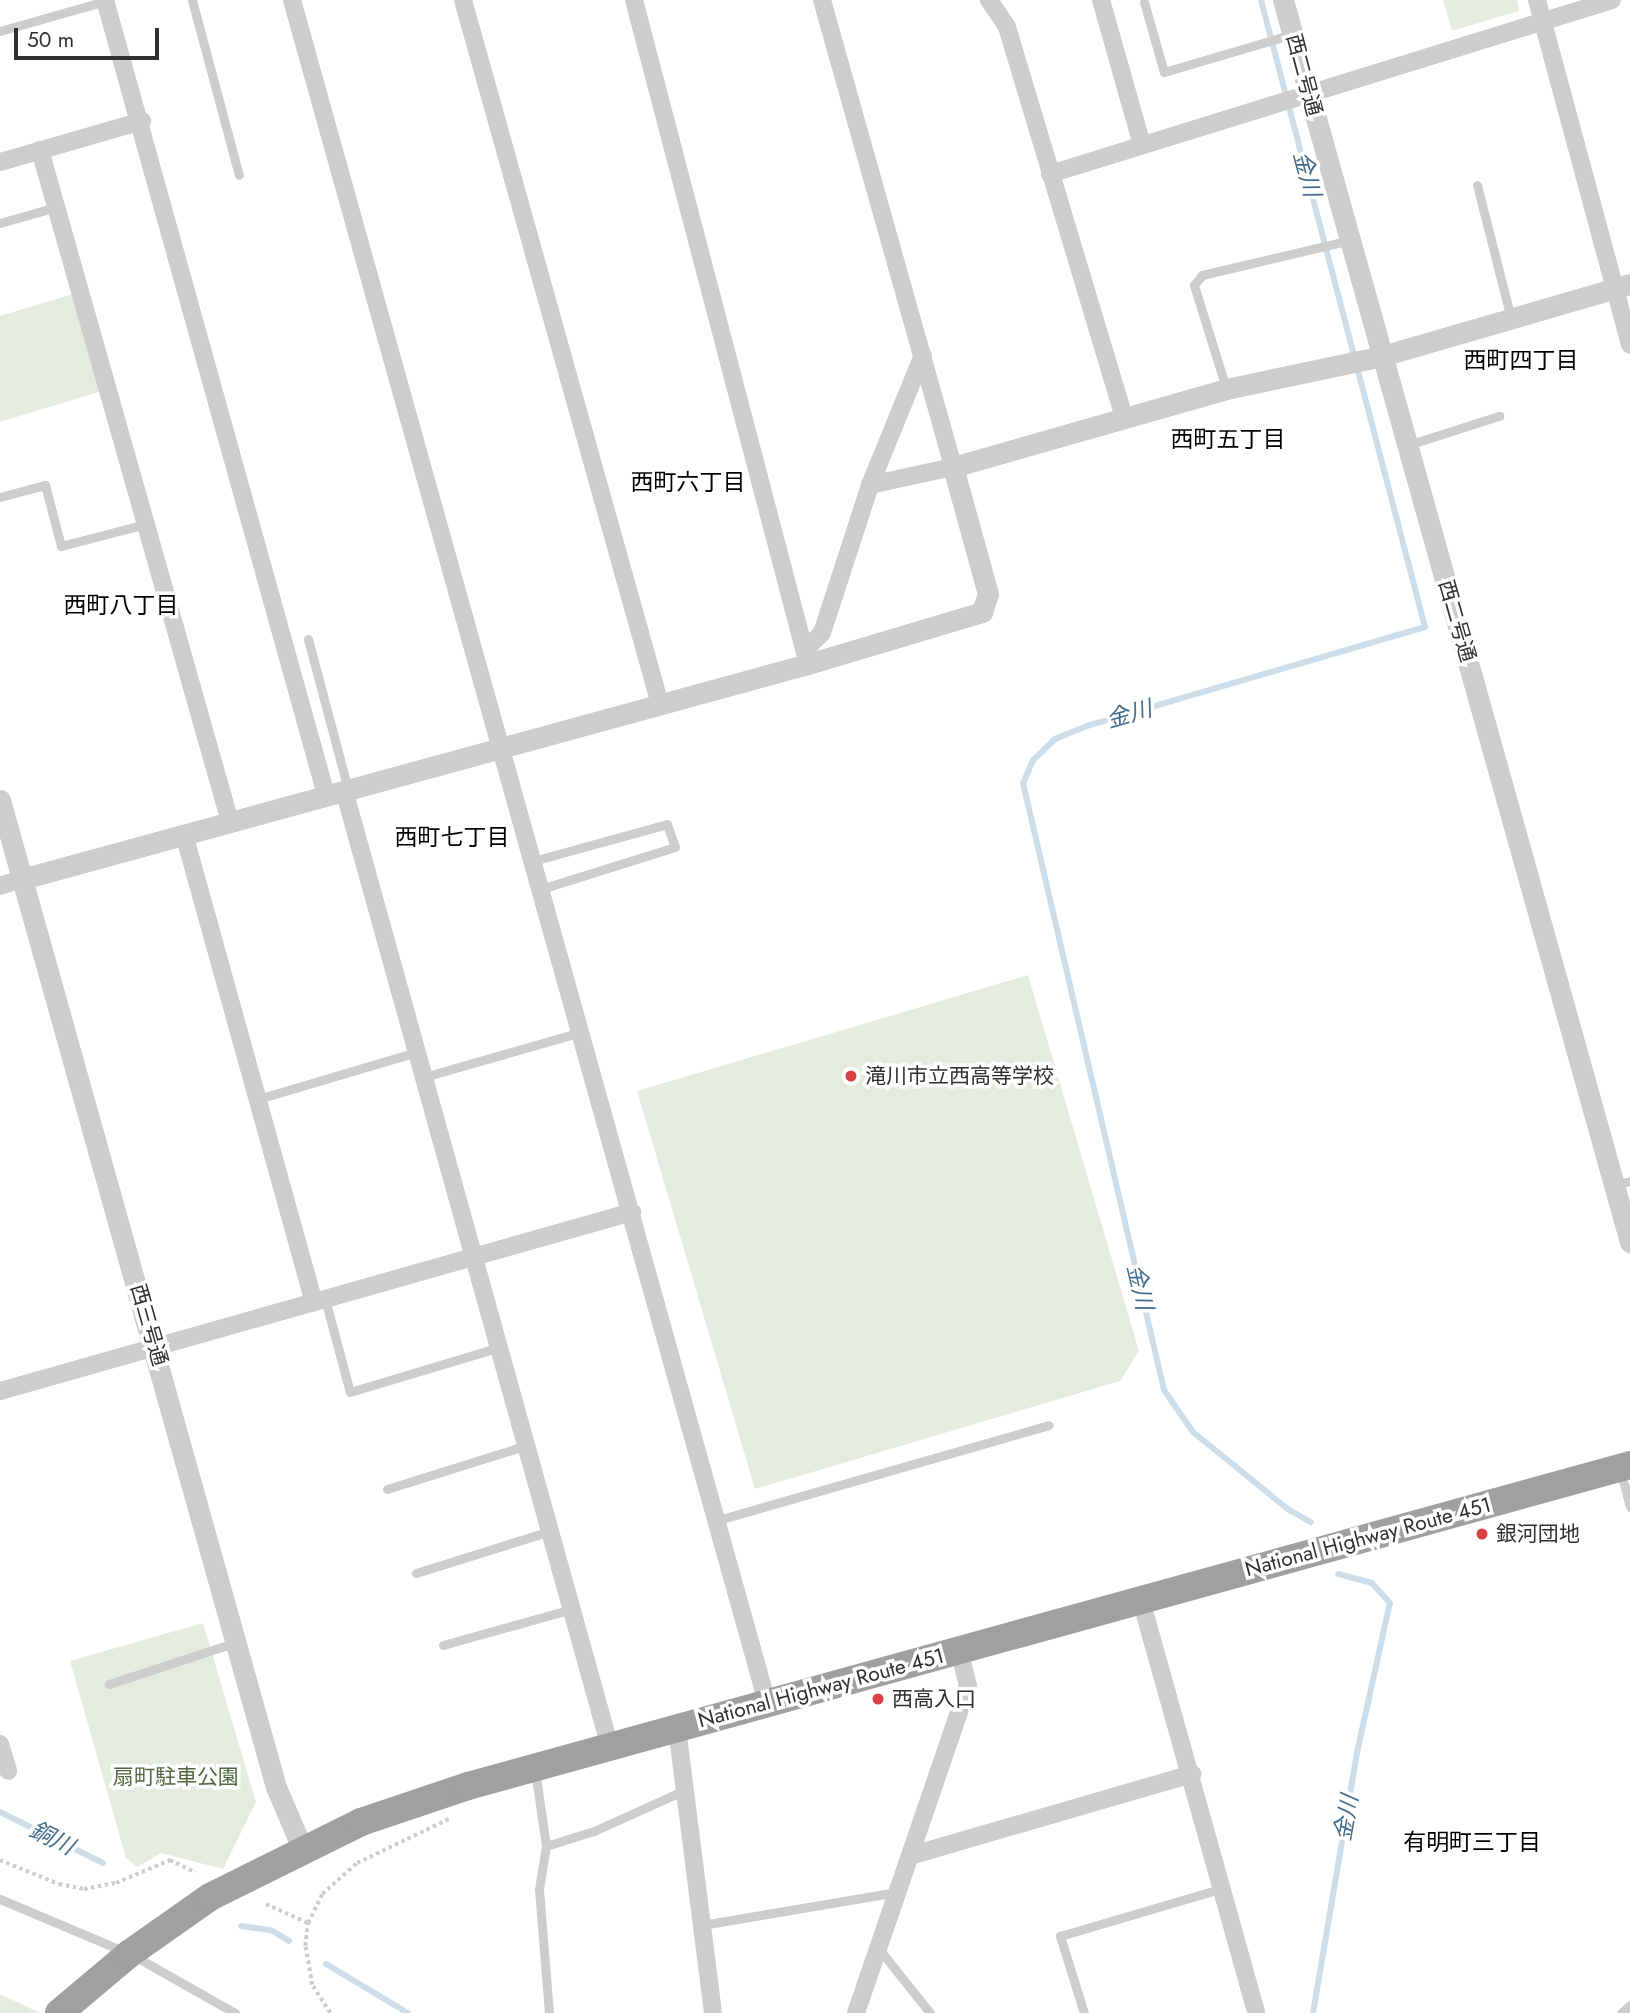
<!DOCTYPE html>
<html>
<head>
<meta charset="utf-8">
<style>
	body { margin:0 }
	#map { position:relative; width:1630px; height:2013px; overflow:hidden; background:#fff; font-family:Jost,"Noto Sans JP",sans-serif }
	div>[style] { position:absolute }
	.green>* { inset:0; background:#e5ecdf }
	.stream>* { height:6px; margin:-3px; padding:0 3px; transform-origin:3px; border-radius:3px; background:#cddeea }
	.path>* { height:3.5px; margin-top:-1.75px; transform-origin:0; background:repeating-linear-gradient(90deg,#cdcdcd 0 3.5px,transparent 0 7px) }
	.service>* { height:9px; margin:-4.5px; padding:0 4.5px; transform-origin:4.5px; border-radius:4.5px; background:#cdcdcd }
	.minor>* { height:18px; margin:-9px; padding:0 9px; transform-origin:9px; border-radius:9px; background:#cdcdcd }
	.tertiary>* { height:21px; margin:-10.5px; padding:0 10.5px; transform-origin:10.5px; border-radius:10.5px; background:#cdcdcd }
	.trunk>* { height:28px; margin:-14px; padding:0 14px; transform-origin:14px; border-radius:14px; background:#a0a0a0 }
	.dots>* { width:19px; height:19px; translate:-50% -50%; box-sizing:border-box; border:4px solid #fff; border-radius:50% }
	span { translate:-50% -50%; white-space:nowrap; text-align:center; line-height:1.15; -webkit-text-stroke:7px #fff; paint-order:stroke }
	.street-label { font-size:21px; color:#303030 }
	.poi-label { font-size:21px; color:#303030 }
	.left { translate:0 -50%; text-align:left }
	.park-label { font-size:21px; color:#516940 }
	.water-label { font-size:23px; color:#436d8d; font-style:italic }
	.neighbourhood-label { font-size:23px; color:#000 }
	.scale { position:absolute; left:14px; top:28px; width:145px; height:32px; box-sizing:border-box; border:4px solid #303030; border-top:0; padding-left:9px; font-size:21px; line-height:24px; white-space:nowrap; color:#303030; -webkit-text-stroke:5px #fff; paint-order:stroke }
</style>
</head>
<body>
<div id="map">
	<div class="green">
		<i style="clip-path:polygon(1443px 0,1517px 0,1519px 11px,1452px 31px)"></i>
		<i style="clip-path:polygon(73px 294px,102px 391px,0 422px,0 316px)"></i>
		<i style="clip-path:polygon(1028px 975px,1139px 1351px,1120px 1381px,755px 1489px,637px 1091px)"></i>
		<i style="clip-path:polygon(203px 1623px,256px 1802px,223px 1869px,161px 1853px,137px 1867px,126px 1858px,70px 1661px)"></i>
		<i style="clip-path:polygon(0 1994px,40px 2013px,0 2013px)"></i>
	</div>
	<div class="stream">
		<i style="left:1261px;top:0;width:648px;rotate:75.34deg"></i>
		<i style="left:1425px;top:627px;width:352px;rotate:163.7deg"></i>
		<i style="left:1087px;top:726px;width:35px;rotate:158deg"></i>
		<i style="left:1055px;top:739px;width:30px;rotate:136deg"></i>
		<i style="left:1033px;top:760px;width:25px;rotate:113deg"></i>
		<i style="left:1023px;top:783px;width:623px;rotate:76.92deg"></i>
		<i style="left:1164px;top:1390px;width:51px;rotate:55.4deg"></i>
		<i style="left:1193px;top:1432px;width:124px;rotate:39.1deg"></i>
		<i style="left:1289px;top:1510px;width:25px;rotate:29deg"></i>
		<i style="left:0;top:1812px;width:115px;rotate:26.3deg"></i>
		<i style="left:241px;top:1926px;width:30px;rotate:8deg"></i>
		<i style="left:271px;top:1930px;width:21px;rotate:31deg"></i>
		<i style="left:326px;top:1964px;width:96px;rotate:30.9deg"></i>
		<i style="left:1313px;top:2013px;width:269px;rotate:-80.4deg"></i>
		<i style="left:1358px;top:1748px;width:148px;rotate:-77.6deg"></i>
		<i style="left:1390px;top:1603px;width:27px;rotate:-132deg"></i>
		<i style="left:1372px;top:1583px;width:35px;rotate:-165deg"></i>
	</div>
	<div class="path">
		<i style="left:0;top:1860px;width:64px;rotate:22.1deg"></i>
		<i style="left:59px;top:1884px;width:25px;rotate:11deg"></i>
		<i style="left:84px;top:1889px;width:33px;rotate:-11deg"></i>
		<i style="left:116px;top:1883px;width:59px;rotate:-23.1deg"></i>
		<i style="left:170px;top:1860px;width:28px;rotate:26deg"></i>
		<i style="left:266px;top:1904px;width:46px;rotate:24.3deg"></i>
		<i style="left:330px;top:2013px;width:33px;rotate:-123deg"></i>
		<i style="left:312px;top:1985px;width:40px;rotate:-100deg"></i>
		<i style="left:305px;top:1946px;width:23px;rotate:-83deg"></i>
		<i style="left:308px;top:1923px;width:32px;rotate:-64deg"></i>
		<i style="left:322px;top:1894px;width:47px;rotate:-41.5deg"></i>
		<i style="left:357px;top:1863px;width:102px;rotate:-25.6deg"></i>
	</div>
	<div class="service">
		<i style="left:192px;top:0;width:181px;rotate:75deg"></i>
		<i style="left:1144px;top:2px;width:73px;rotate:74.1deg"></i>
		<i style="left:1164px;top:72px;width:134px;rotate:-16.4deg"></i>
		<i style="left:0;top:31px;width:109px;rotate:-15.9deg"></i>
		<i style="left:1477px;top:185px;width:137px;rotate:75.7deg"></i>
		<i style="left:0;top:223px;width:58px;rotate:-15.9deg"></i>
		<i style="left:1226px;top:388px;width:108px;rotate:-107.3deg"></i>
		<i style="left:1194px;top:285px;width:13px;rotate:-51deg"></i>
		<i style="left:1202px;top:275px;width:152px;rotate:-13.3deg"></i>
		<i style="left:1408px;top:445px;width:96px;rotate:-17.7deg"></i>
		<i style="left:0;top:497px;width:47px;rotate:-14.9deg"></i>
		<i style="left:45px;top:485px;width:63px;rotate:75.3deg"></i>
		<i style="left:61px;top:546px;width:88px;rotate:-14.5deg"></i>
		<i style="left:308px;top:639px;width:155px;rotate:75.1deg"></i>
		<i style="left:533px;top:861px;width:139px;rotate:-15.4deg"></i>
		<i style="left:667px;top:824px;width:24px;rotate:71deg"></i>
		<i style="left:675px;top:847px;width:140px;rotate:162.6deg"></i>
		<i style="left:424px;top:1077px;width:163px;rotate:-16deg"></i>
		<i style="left:258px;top:1099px;width:166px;rotate:-16.5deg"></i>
		<i style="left:1614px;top:1185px;width:16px;rotate:-14deg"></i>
		<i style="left:325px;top:1299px;width:96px;rotate:75deg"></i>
		<i style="left:350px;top:1392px;width:157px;rotate:-16.7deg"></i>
		<i style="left:1621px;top:1473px;width:35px;rotate:75deg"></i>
		<i style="left:387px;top:1489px;width:147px;rotate:-17.4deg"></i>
		<i style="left:718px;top:1520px;width:344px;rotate:-16deg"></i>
		<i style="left:416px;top:1573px;width:140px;rotate:-17.4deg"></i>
		<i style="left:443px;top:1645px;width:134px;rotate:-15.6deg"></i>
		<i style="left:109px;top:1684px;width:132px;rotate:-18.2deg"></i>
		<i style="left:535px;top:1770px;width:77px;rotate:81.8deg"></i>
		<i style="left:546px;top:1846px;width:44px;rotate:99.2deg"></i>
		<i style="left:539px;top:1889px;width:124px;rotate:85.4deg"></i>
		<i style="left:546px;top:1846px;width:50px;rotate:-17.4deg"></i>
		<i style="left:594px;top:1831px;width:100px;rotate:-24.3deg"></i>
		<i style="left:0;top:1899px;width:134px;rotate:22.9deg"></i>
		<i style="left:702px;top:1925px;width:198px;rotate:-9.6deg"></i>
		<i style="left:879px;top:1949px;width:82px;rotate:51.4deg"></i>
		<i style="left:136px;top:1957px;width:114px;rotate:29.5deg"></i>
		<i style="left:1084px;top:2013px;width:81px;rotate:-107.3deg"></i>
		<i style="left:1060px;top:1936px;width:170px;rotate:-16.4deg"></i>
		<i style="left:1621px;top:2013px;width:12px;rotate:-42deg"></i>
	</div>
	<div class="minor">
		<i style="left:105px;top:0;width:825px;rotate:74.46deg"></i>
		<i style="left:292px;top:0;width:1767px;rotate:74.41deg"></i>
		<i style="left:463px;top:0;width:731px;rotate:74.37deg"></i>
		<i style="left:634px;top:0;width:686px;rotate:75.32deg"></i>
		<i style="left:822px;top:0;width:485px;rotate:74.3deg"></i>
		<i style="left:953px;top:467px;width:85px;rotate:167.8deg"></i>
		<i style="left:989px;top:0;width:32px;rotate:56deg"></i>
		<i style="left:1007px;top:27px;width:408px;rotate:73.3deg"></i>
		<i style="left:1101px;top:0;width:151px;rotate:74.2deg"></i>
		<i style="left:1537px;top:0;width:357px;rotate:74.9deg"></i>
		<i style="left:40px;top:150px;width:698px;rotate:74.21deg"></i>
		<i style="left:0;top:162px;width:148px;rotate:-16.1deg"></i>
		<i style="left:1050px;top:174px;width:588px;rotate:-17.2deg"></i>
		<i style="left:806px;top:649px;width:23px;rotate:-45deg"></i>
		<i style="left:822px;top:633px;width:156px;rotate:-72deg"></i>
		<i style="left:870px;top:485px;width:140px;rotate:-67.8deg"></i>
		<i style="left:344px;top:790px;width:993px;rotate:74.47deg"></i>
		<i style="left:184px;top:834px;width:486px;rotate:74.5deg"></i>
		<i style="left:0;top:886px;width:23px;rotate:-18deg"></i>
		<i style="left:0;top:1391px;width:657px;rotate:-15.81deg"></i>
		<i style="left:1141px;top:1600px;width:429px;rotate:74.4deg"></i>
		<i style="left:677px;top:1728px;width:287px;rotate:82.8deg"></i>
		<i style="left:0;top:1744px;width:28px;rotate:73deg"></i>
		<i style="left:913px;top:1855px;width:291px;rotate:-16.2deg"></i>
		<i style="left:856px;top:2013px;width:346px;rotate:-71.1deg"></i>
		<i style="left:968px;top:1686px;width:37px;rotate:-104deg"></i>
	</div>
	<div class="tertiary">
		<i style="left:1283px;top:0;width:1290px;rotate:74.39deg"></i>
		<i style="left:0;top:800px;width:1025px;rotate:74.38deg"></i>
		<i style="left:276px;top:1787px;width:66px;rotate:66.9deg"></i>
		<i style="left:22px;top:879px;width:815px;rotate:-15.3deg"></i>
		<i style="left:808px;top:664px;width:182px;rotate:-16.6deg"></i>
		<i style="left:982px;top:612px;width:19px;rotate:-72deg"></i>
		<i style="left:988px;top:594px;width:132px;rotate:-105.4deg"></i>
		<i style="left:953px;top:467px;width:284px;rotate:-15.9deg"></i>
		<i style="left:1226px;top:389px;width:159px;rotate:-11.9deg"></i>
		<i style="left:1382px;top:356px;width:258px;rotate:-16.2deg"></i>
	</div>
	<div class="trunk">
		<i style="left:59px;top:2013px;width:92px;rotate:-40.1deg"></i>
		<i style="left:129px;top:1954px;width:99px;rotate:-35.1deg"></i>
		<i style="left:210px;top:1897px;width:169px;rotate:-26.4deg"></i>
		<i style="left:361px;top:1822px;width:113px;rotate:-18.6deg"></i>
		<i style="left:468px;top:1786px;width:1206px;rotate:-15.44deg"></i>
	</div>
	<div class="dots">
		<i style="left:851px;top:1076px;background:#da3f44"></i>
		<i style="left:1482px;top:1534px;background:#da3f44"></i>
		<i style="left:878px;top:1699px;background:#da3f44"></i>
	</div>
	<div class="street-label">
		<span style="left:1304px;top:75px;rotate:75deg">西二号通</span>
		<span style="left:1457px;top:621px;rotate:74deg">西二号通</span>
		<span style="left:149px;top:1325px;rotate:74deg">西三号通</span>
		<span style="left:1368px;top:1537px;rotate:-15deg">National Highway Route 451</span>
		<span style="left:821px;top:1688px;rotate:-15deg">National Highway Route 451</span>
	</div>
	<div class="poi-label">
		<span class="left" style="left:865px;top:1076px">滝川市立西高等学校</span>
		<span class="left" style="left:1496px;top:1534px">銀河団地</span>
		<span class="left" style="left:892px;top:1699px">西高入口</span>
	</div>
	<div class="park-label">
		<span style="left:176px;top:1777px">扇町駐車公園</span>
	</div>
	<div class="water-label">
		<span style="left:1307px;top:174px;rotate:75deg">金川</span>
		<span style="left:1129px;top:714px;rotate:-16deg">金川</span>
		<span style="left:1140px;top:1287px;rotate:77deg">金川</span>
		<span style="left:1346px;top:1818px;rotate:-80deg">金川</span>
		<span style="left:52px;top:1838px;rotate:26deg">銅川</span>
	</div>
	<div class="neighbourhood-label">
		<span style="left:1521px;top:360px">西町四丁目</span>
		<span style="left:1228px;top:439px">西町五丁目</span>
		<span style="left:688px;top:482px">西町六丁目</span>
		<span style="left:121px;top:605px">西町八丁目</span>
		<span style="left:452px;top:837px">西町七丁目</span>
		<span style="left:1472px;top:1842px">有明町三丁目</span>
	</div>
	<div class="scale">50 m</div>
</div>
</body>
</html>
